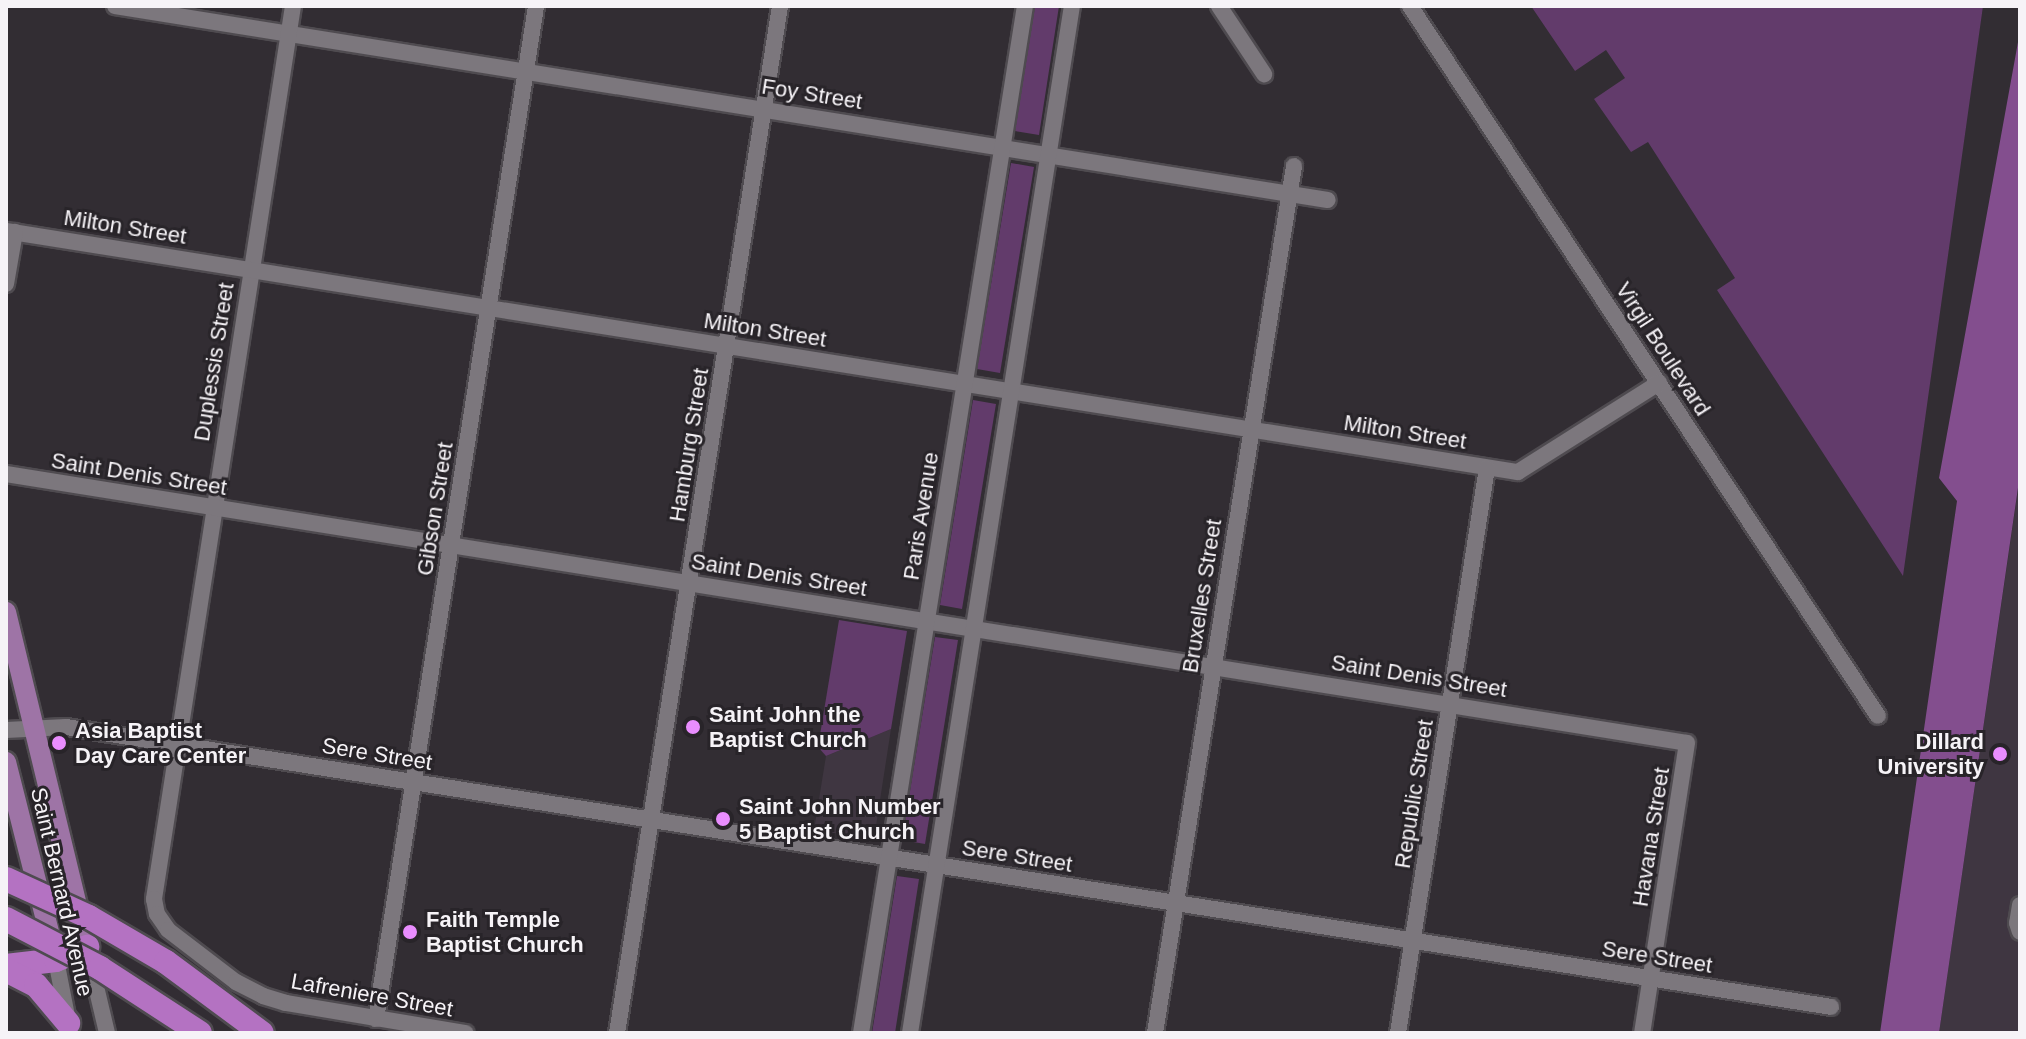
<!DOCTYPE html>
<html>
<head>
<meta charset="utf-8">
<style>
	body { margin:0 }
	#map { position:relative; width:2026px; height:1039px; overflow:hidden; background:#322d33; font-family:Arial,sans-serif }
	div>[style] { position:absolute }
	.built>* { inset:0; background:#3f3641 }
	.green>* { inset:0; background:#623b6b }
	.water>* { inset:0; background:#834e8e }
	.roads { filter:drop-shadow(2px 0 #4f4b50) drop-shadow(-2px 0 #4f4b50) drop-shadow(0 2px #4f4b50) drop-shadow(0 -2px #4f4b50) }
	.minor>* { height:16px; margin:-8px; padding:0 8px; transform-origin:8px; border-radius:8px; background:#7c777d }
	.major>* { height:20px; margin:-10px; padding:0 10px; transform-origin:10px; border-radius:10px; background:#9e74a6 }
	.highway>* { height:24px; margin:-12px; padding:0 12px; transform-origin:12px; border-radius:12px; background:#b472c2 }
	.bridges { filter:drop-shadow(2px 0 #4f4b50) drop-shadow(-2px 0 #4f4b50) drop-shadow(0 2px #4f4b50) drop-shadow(0 -2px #4f4b50) }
	.highway-bridge>* { height:24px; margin:-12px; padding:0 12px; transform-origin:12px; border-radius:12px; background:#b472c2 }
	.dots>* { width:22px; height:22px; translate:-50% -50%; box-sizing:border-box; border:4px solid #282429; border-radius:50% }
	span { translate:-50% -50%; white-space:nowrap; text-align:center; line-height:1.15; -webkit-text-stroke:6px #282429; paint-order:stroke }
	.street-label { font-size:22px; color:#f6f3f7 }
	.poi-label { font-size:22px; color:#f6f3f7; font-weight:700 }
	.left { translate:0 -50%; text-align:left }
	.right { translate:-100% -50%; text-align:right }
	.frame { position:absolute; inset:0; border:8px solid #f6f3f7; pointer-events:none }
</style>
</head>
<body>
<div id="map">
	<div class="built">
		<i style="clip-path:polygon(2020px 476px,2020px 1033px,1939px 1033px)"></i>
		<i style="clip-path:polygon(891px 729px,874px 839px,814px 830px,826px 756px)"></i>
	</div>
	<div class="green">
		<i style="clip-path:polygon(1035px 6px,1059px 6px,1039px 135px,1015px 131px)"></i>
		<i style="clip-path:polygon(1531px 6px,1983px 6px,1903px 576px,1717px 290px,1735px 278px,1648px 142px,1631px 152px,1594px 99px,1625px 78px,1606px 50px,1575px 71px)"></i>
		<i style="clip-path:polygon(1011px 163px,1034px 167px,1000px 373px,977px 369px)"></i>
		<i style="clip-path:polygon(973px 400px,996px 404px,962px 609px,940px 605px)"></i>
		<i style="clip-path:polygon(839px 620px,907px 631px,891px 729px,826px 756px,818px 747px)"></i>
		<i style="clip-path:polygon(935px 637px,958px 640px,925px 844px,902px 840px)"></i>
		<i style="clip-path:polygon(897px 876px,919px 879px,895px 1033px,872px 1033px)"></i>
	</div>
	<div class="water">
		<i style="clip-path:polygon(2020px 31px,2020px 474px,1939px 1033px,1880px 1033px,1957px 501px,1939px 478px)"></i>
	</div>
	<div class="roads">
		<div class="minor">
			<i style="left:115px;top:6px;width:1228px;rotate:9.09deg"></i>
			<i style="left:293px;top:6px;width:904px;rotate:98.85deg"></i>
			<i style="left:154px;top:899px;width:15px;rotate:79deg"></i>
			<i style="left:157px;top:914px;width:19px;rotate:55deg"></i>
			<i style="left:168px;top:930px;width:86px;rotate:37.4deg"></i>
			<i style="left:236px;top:982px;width:30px;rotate:27deg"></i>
			<i style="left:263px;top:996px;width:24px;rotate:17deg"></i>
			<i style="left:286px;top:1003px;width:182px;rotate:9.5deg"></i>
			<i style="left:1219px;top:6px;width:82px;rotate:56.5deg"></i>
			<i style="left:1410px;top:6px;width:850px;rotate:56.61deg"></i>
			<i style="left:6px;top:231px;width:1531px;rotate:9.06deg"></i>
			<i style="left:1518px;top:472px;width:167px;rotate:-32.3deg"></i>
			<i style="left:6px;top:284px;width:53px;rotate:-80.2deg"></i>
			<i style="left:6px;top:474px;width:1702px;rotate:9.09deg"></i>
			<i style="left:1687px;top:743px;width:293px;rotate:98.8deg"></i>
			<i style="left:6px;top:730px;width:60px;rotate:-2.9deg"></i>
			<i style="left:66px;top:727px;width:1787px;rotate:9.01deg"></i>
			<i style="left:2020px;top:905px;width:18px;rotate:99deg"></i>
			<i style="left:2017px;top:923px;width:9px;rotate:72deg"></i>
			<i style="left:56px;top:960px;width:62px;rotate:78.9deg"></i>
			<i style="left:90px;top:961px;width:74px;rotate:76.7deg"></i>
			<i style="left:376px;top:1019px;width:1026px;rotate:-81.02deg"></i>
			<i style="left:617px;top:1033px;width:1040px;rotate:-80.98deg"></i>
			<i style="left:861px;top:1033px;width:1040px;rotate:-80.93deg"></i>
			<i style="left:910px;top:1033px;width:1040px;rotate:-81.04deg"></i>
			<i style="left:1155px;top:1033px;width:878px;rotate:-80.89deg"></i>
			<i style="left:1398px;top:1033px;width:572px;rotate:-81.05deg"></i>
		</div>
		<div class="major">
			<i style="left:6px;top:612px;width:345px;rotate:76.4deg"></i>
			<i style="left:6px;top:762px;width:196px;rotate:75.8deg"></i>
		</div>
		<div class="highway">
			<i style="left:6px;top:966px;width:50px;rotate:-6.8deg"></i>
			<i style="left:56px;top:960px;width:34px;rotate:-23deg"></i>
			<i style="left:6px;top:970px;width:34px;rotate:27deg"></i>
			<i style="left:36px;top:985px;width:50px;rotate:49.9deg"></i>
		</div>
	</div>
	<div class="bridges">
		<div class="highway-bridge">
			<i style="left:6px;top:879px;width:91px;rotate:24.6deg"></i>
			<i style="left:89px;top:917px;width:89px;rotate:30.3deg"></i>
			<i style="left:166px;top:962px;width:119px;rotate:36.5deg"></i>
			<i style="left:6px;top:919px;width:106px;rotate:27.5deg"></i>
			<i style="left:100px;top:968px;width:119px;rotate:33deg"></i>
		</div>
	</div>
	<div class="dots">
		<i style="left:693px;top:727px;background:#e98dfe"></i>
		<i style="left:59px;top:743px;background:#e98dfe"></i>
		<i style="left:2000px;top:754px;background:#e98dfe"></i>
		<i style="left:723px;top:819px;background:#e98dfe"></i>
		<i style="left:410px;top:932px;background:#e98dfe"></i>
	</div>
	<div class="street-label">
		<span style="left:812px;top:94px;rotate:9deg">Foy Street</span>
		<span style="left:125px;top:227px;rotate:9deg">Milton Street</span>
		<span style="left:765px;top:330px;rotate:9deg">Milton Street</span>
		<span style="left:1663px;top:349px;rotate:57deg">Virgil Boulevard</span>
		<span style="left:214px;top:362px;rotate:-81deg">Duplessis Street</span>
		<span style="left:1405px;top:432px;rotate:9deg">Milton Street</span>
		<span style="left:689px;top:445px;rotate:-81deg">Hamburg Street</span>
		<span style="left:139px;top:474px;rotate:9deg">Saint Denis Street</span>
		<span style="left:435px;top:509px;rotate:-81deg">Gibson Street</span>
		<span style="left:921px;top:516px;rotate:-81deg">Paris Avenue</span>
		<span style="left:779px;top:575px;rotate:9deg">Saint Denis Street</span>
		<span style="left:1202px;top:596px;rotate:-81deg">Bruxelles Street</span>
		<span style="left:1419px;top:676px;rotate:9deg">Saint Denis Street</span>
		<span style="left:377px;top:754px;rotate:9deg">Sere Street</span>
		<span style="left:1414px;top:794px;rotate:-81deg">Republic Street</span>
		<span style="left:1651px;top:837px;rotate:-81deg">Havana Street</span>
		<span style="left:1017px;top:856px;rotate:9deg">Sere Street</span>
		<span style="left:62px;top:892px;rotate:77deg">Saint Bernard Avenue</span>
		<span style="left:1657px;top:957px;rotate:9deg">Sere Street</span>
		<span style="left:372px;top:995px;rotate:10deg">Lafreniere Street</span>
	</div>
	<div class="poi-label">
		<span class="left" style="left:709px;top:727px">Saint John the<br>Baptist Church</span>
		<span class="left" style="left:75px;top:743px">Asia Baptist<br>Day Care Center</span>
		<span class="right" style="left:1984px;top:754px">Dillard<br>University</span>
		<span class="left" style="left:739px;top:819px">Saint John Number<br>5 Baptist Church</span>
		<span class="left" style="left:426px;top:932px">Faith Temple<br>Baptist Church</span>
	</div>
	<div class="frame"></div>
</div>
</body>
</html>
